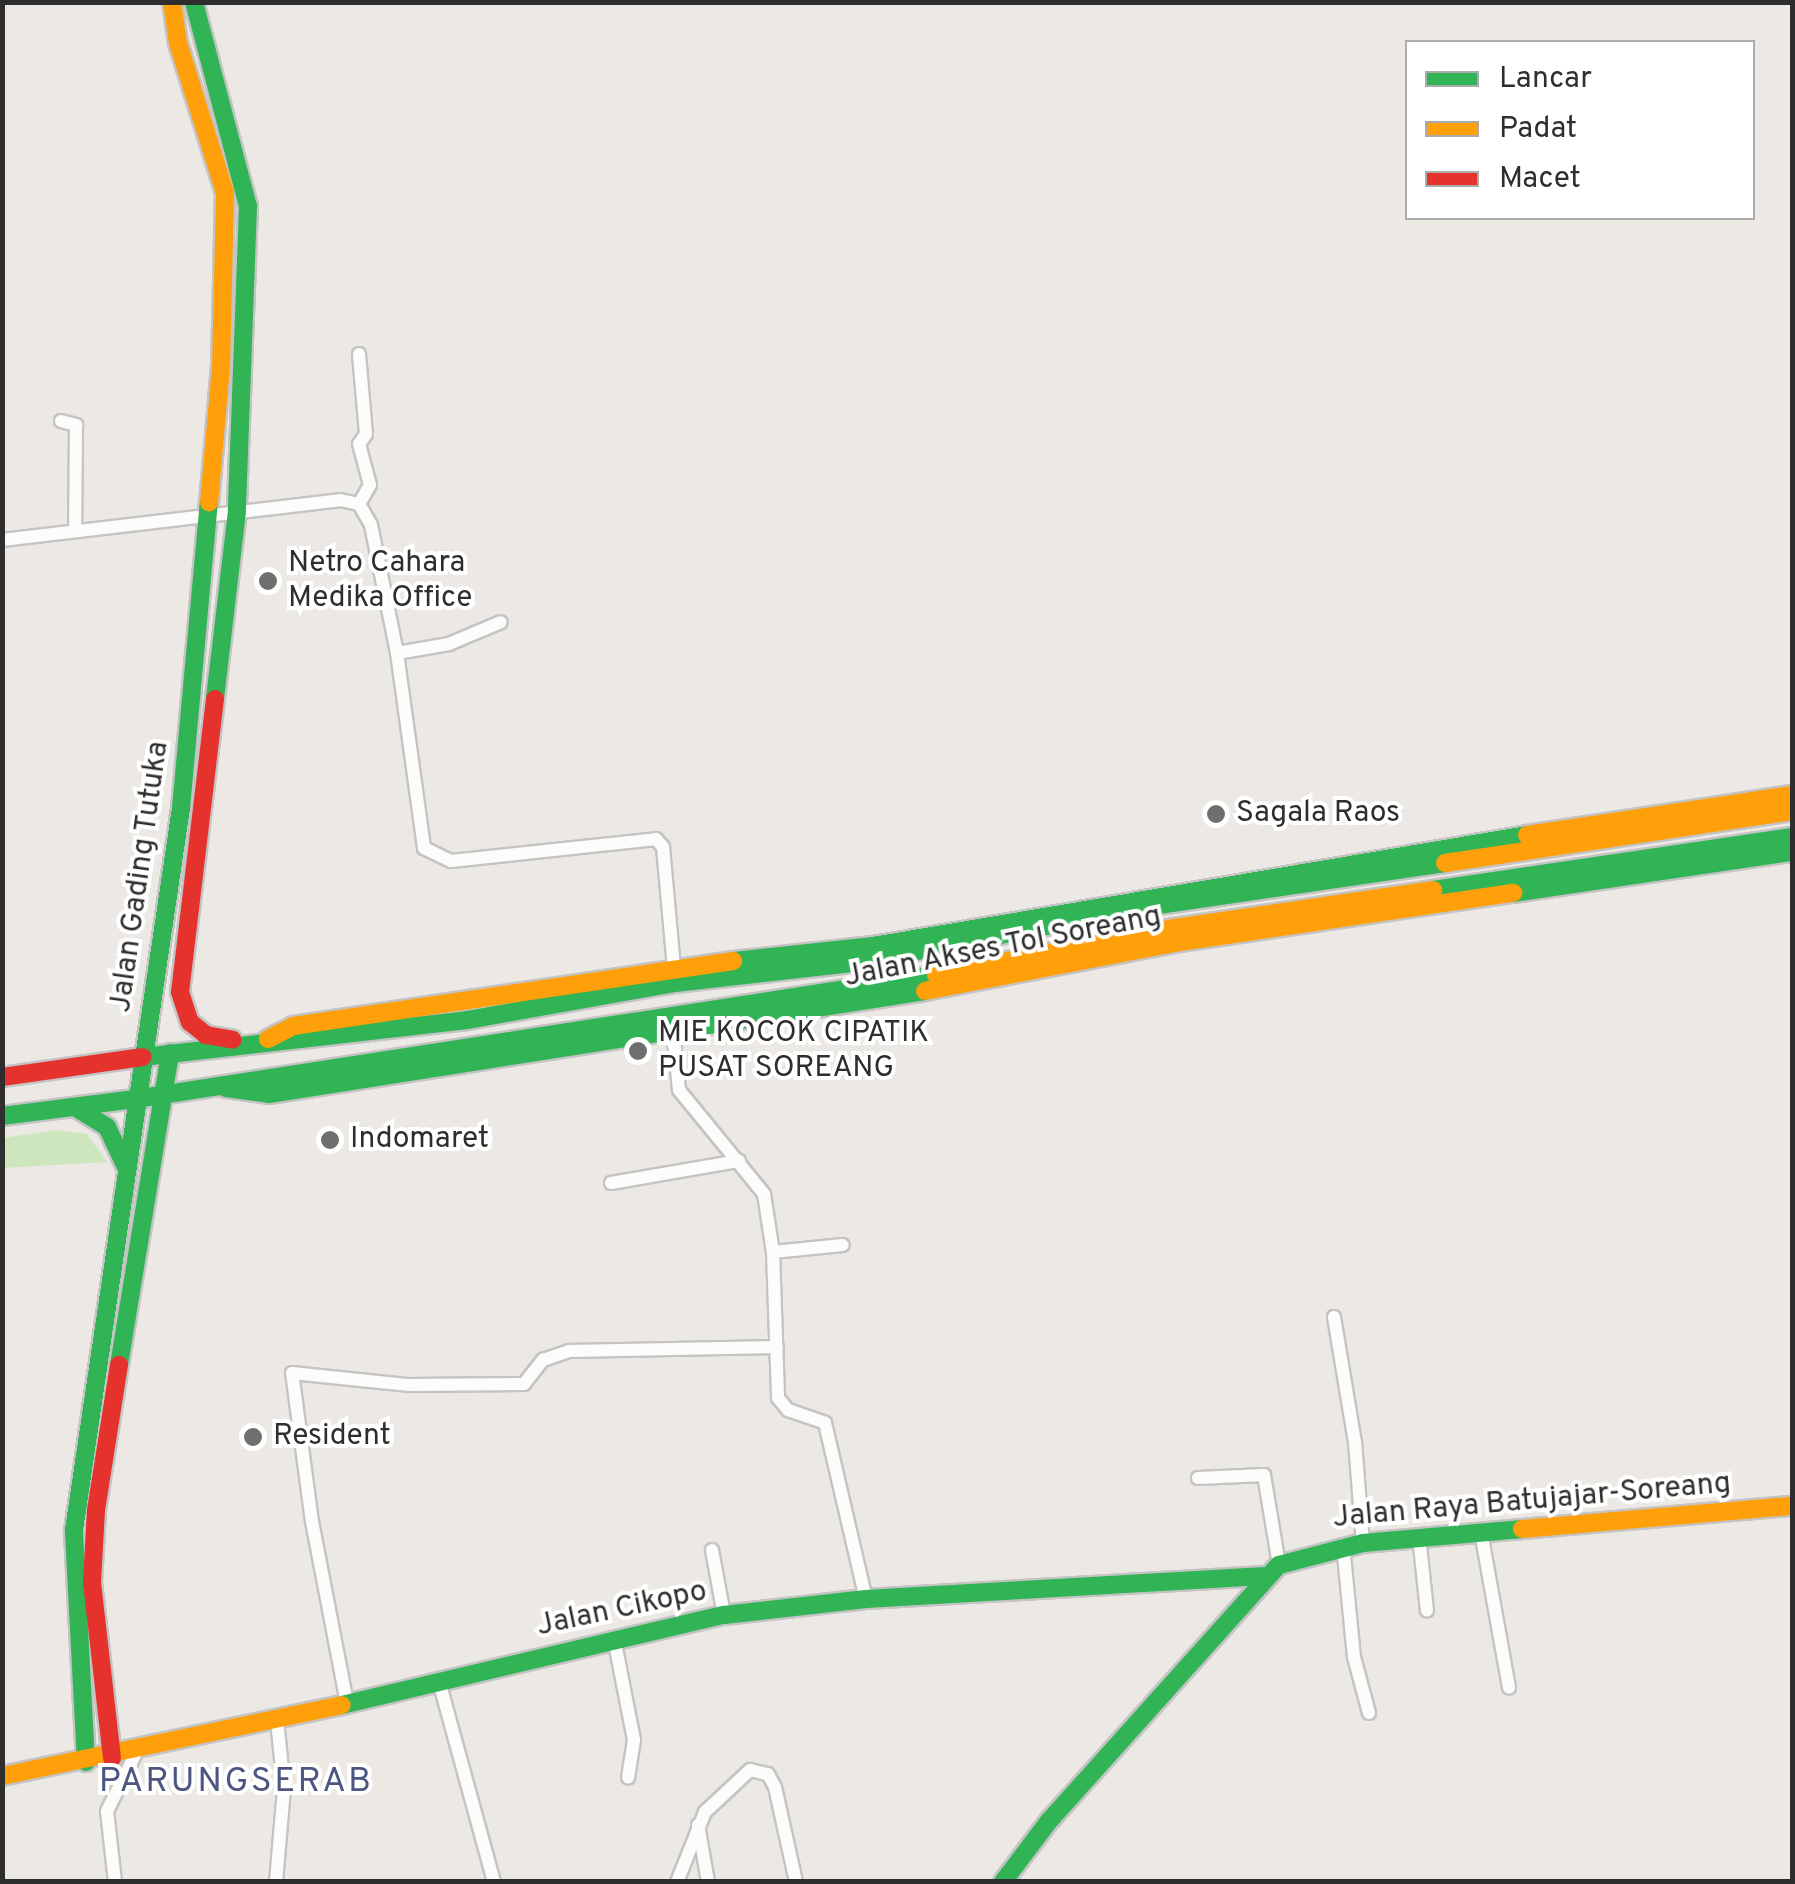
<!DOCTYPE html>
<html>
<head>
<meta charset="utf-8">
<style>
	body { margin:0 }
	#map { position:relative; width:1795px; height:1884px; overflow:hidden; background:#ece8e4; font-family:Overpass,sans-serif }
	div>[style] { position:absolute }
	.green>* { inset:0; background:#cee6be }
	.roads { filter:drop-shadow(2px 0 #c5c4c5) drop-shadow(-2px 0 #c5c4c5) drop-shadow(0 2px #c5c4c5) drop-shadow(0 -2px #c5c4c5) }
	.street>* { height:12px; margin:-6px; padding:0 6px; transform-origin:6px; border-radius:6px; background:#fcfcfb }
	.fast>* { height:18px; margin:-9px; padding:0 9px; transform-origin:9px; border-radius:9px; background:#30b455 }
	.slow>* { height:18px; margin:-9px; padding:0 9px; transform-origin:9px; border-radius:9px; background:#ff9f0a }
	.jam>* { height:18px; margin:-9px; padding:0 9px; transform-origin:9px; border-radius:9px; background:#e5322d }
	.dots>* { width:28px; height:28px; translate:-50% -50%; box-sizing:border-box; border:5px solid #fff; border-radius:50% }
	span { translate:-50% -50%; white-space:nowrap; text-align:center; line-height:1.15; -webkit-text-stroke:8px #fff; paint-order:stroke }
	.poi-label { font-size:30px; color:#2e2e2e }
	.left { translate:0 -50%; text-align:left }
	.street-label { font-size:30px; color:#2e2e2e }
	.quarter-label { font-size:35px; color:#4d5680; letter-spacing:2.5px }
	.frame { position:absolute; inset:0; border:5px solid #2e2e2e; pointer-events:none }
	.legend { position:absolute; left:1405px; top:40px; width:350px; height:180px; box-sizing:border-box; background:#fff; border:2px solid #ababab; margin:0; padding:12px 18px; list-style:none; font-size:30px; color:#2e2e2e }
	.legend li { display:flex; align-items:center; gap:20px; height:50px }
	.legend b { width:50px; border:2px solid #ababab }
</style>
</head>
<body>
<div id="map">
	<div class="green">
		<i style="clip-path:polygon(57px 1130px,87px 1134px,107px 1162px,3px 1168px,3px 1138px)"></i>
	</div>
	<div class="roads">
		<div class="street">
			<i style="left:359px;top:354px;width:80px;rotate:85deg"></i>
			<i style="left:366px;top:434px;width:12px;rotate:125deg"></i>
			<i style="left:359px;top:444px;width:42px;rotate:75deg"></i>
			<i style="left:370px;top:485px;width:22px;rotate:120deg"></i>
			<i style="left:61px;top:421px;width:16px;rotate:15deg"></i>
			<i style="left:76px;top:425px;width:106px;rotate:90.5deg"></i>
			<i style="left:2px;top:540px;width:340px;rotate:-6.7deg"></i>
			<i style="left:340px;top:500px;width:19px;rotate:12deg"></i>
			<i style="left:359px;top:504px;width:24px;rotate:60deg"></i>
			<i style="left:371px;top:525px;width:131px;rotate:78.5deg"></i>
			<i style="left:397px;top:653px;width:197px;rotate:82.1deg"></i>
			<i style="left:424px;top:848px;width:30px;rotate:26deg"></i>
			<i style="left:451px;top:861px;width:206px;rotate:-6.1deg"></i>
			<i style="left:656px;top:839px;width:11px;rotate:49deg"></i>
			<i style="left:663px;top:847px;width:121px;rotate:84.8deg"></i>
			<i style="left:397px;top:653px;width:53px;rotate:-9.8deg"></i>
			<i style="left:449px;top:644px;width:56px;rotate:-22.9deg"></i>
			<i style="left:673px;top:1029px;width:61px;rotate:84.4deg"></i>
			<i style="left:679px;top:1090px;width:134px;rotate:50.7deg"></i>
			<i style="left:764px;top:1194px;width:59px;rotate:81.2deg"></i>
			<i style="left:773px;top:1252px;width:146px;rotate:88deg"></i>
			<i style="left:778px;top:1398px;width:16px;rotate:50deg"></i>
			<i style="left:788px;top:1410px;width:39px;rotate:19deg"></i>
			<i style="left:825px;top:1423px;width:181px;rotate:76.9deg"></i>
			<i style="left:611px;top:1183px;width:130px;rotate:-9.8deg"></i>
			<i style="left:773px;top:1252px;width:70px;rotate:-5.7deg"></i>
			<i style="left:1334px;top:1317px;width:127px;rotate:80.5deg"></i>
			<i style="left:1355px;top:1442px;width:101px;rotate:85.5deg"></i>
			<i style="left:1198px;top:1478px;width:66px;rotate:-2.6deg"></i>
			<i style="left:1264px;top:1475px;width:91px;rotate:80.5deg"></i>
			<i style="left:1481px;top:1532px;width:158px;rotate:79.8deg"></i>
			<i style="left:1419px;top:1536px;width:75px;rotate:83.9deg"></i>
			<i style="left:1343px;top:1545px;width:113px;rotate:84.4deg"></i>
			<i style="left:1354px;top:1657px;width:58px;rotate:75deg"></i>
			<i style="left:712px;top:1550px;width:66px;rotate:79.5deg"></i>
			<i style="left:614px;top:1638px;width:104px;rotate:78.9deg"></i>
			<i style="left:634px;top:1740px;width:38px;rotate:99deg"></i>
			<i style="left:439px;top:1681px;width:208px;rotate:74.7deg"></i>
			<i style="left:347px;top:1703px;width:184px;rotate:-100.9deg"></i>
			<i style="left:312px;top:1522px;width:150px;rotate:-97.6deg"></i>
			<i style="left:292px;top:1373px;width:118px;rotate:5.9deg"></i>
			<i style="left:409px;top:1385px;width:115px;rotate:-0.5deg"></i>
			<i style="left:524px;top:1384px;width:31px;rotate:-52deg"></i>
			<i style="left:543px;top:1360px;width:28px;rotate:-19deg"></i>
			<i style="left:569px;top:1351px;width:208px;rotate:-1.1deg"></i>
			<i style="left:698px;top:1825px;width:58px;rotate:80deg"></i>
			<i style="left:115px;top:1882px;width:71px;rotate:-96.4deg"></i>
			<i style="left:107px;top:1811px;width:65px;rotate:-63.4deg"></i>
			<i style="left:276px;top:1882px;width:94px;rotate:-85.1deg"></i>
			<i style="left:284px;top:1788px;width:68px;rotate:-95.9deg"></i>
			<i style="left:677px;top:1882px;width:75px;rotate:-68.2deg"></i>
			<i style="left:705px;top:1812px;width:62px;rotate:-43deg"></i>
			<i style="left:750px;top:1770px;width:18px;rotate:13deg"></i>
			<i style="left:768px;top:1774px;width:15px;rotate:62deg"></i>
			<i style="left:775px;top:1787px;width:97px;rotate:77.5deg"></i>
		</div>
		<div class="fast">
			<i style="left:194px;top:2px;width:211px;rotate:75.2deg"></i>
			<i style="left:248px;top:206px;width:305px;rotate:92.1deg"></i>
			<i style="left:237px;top:511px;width:189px;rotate:96.7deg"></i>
			<i style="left:1433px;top:890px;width:363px;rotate:-8.4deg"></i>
			<i style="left:1513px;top:893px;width:282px;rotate:-8.4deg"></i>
			<i style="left:733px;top:961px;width:141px;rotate:-6.1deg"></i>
			<i style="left:873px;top:946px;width:663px;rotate:-9.63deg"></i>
			<i style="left:143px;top:1057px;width:326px;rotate:-6.5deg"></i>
			<i style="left:467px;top:1020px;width:211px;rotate:-10.1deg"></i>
			<i style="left:675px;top:983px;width:187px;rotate:-6.4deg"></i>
			<i style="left:861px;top:962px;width:289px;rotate:-11deg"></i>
			<i style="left:1145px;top:907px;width:303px;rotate:-8.3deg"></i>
			<i style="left:226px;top:1088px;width:43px;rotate:7.9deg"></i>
			<i style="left:269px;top:1094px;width:664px;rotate:-8.92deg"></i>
			<i style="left:135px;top:1099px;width:811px;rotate:-8.8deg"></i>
			<i style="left:75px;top:1107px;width:38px;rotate:32deg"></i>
			<i style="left:107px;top:1127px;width:42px;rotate:64.7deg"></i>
			<i style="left:2px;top:1116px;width:134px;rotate:-7.3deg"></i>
			<i style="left:119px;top:1365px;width:316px;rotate:-80.7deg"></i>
			<i style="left:342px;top:1705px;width:392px;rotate:-13.3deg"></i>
			<i style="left:724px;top:1615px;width:143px;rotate:-6.4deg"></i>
			<i style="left:866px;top:1599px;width:400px;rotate:-3.3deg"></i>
			<i style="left:86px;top:1762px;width:232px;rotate:-93deg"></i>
			<i style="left:74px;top:1530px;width:730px;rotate:-81.57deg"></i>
			<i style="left:181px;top:808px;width:307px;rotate:-84.8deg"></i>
			<i style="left:1003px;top:1882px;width:76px;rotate:-53deg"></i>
			<i style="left:1049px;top:1821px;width:344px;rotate:-48.1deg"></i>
			<i style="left:1279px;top:1565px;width:87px;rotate:-14.7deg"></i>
			<i style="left:1363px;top:1543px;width:160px;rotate:-5deg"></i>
		</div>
		<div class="slow">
			<i style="left:172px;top:2px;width:41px;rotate:81.7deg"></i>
			<i style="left:178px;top:43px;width:157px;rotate:72.6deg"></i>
			<i style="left:225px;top:193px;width:173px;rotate:91.3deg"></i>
			<i style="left:221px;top:366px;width:137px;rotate:95deg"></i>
			<i style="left:1527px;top:835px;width:268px;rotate:-8.6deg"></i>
			<i style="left:1445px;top:863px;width:351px;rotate:-8.5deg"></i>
			<i style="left:936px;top:975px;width:242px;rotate:-11.2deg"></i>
			<i style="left:1173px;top:928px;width:263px;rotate:-8.3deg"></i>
			<i style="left:925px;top:991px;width:260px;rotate:-10.9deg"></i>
			<i style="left:1180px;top:942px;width:337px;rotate:-8.4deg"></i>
			<i style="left:268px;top:1039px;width:28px;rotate:-27deg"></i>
			<i style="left:293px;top:1026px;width:445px;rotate:-8.4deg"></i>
			<i style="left:1522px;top:1529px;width:271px;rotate:-4.9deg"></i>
			<i style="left:2px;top:1776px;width:347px;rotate:-11.8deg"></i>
		</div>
		<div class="jam">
			<i style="left:215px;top:699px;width:295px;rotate:96.8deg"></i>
			<i style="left:180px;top:992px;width:32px;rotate:72deg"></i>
			<i style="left:190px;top:1022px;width:21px;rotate:39deg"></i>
			<i style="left:206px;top:1035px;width:27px;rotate:10deg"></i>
			<i style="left:2px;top:1077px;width:142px;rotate:-8.1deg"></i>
			<i style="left:112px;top:1758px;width:177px;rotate:-96.5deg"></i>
			<i style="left:92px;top:1582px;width:72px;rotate:-86.8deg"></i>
			<i style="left:96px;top:1510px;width:147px;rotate:-81deg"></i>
		</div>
	</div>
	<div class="dots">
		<i style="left:268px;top:581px;background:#706f6e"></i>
		<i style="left:1216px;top:814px;background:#706f6e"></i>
		<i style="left:638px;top:1051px;background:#706f6e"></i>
		<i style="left:330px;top:1140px;background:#706f6e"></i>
		<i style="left:253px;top:1437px;background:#706f6e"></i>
	</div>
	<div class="poi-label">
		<span class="left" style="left:288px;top:581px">Netro Cahara<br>Medika Office</span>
		<span class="left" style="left:1236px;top:814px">Sagala Raos</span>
		<span class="left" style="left:658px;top:1051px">MIE KOCOK CIPATIK<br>PUSAT SOREANG</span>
		<span class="left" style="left:350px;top:1140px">Indomaret</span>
		<span class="left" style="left:273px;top:1437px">Resident</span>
	</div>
	<div class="street-label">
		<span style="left:141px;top:877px;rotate:-82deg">Jalan Gading Tutuka</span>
		<span style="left:1003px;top:948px;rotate:-11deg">Jalan Akses Tol Soreang</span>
		<span style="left:1532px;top:1502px;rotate:-5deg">Jalan Raya Batujajar-Soreang</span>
		<span style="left:622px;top:1610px;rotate:-12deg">Jalan Cikopo</span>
	</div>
	<div class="quarter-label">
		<span style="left:236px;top:1782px">PARUNGSERAB</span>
	</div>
	<div class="frame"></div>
	<ul class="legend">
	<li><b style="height:12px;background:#30b455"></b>Lancar</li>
	<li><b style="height:12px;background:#ff9f0a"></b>Padat</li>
	<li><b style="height:12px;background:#e5322d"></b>Macet</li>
	</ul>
</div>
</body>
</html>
